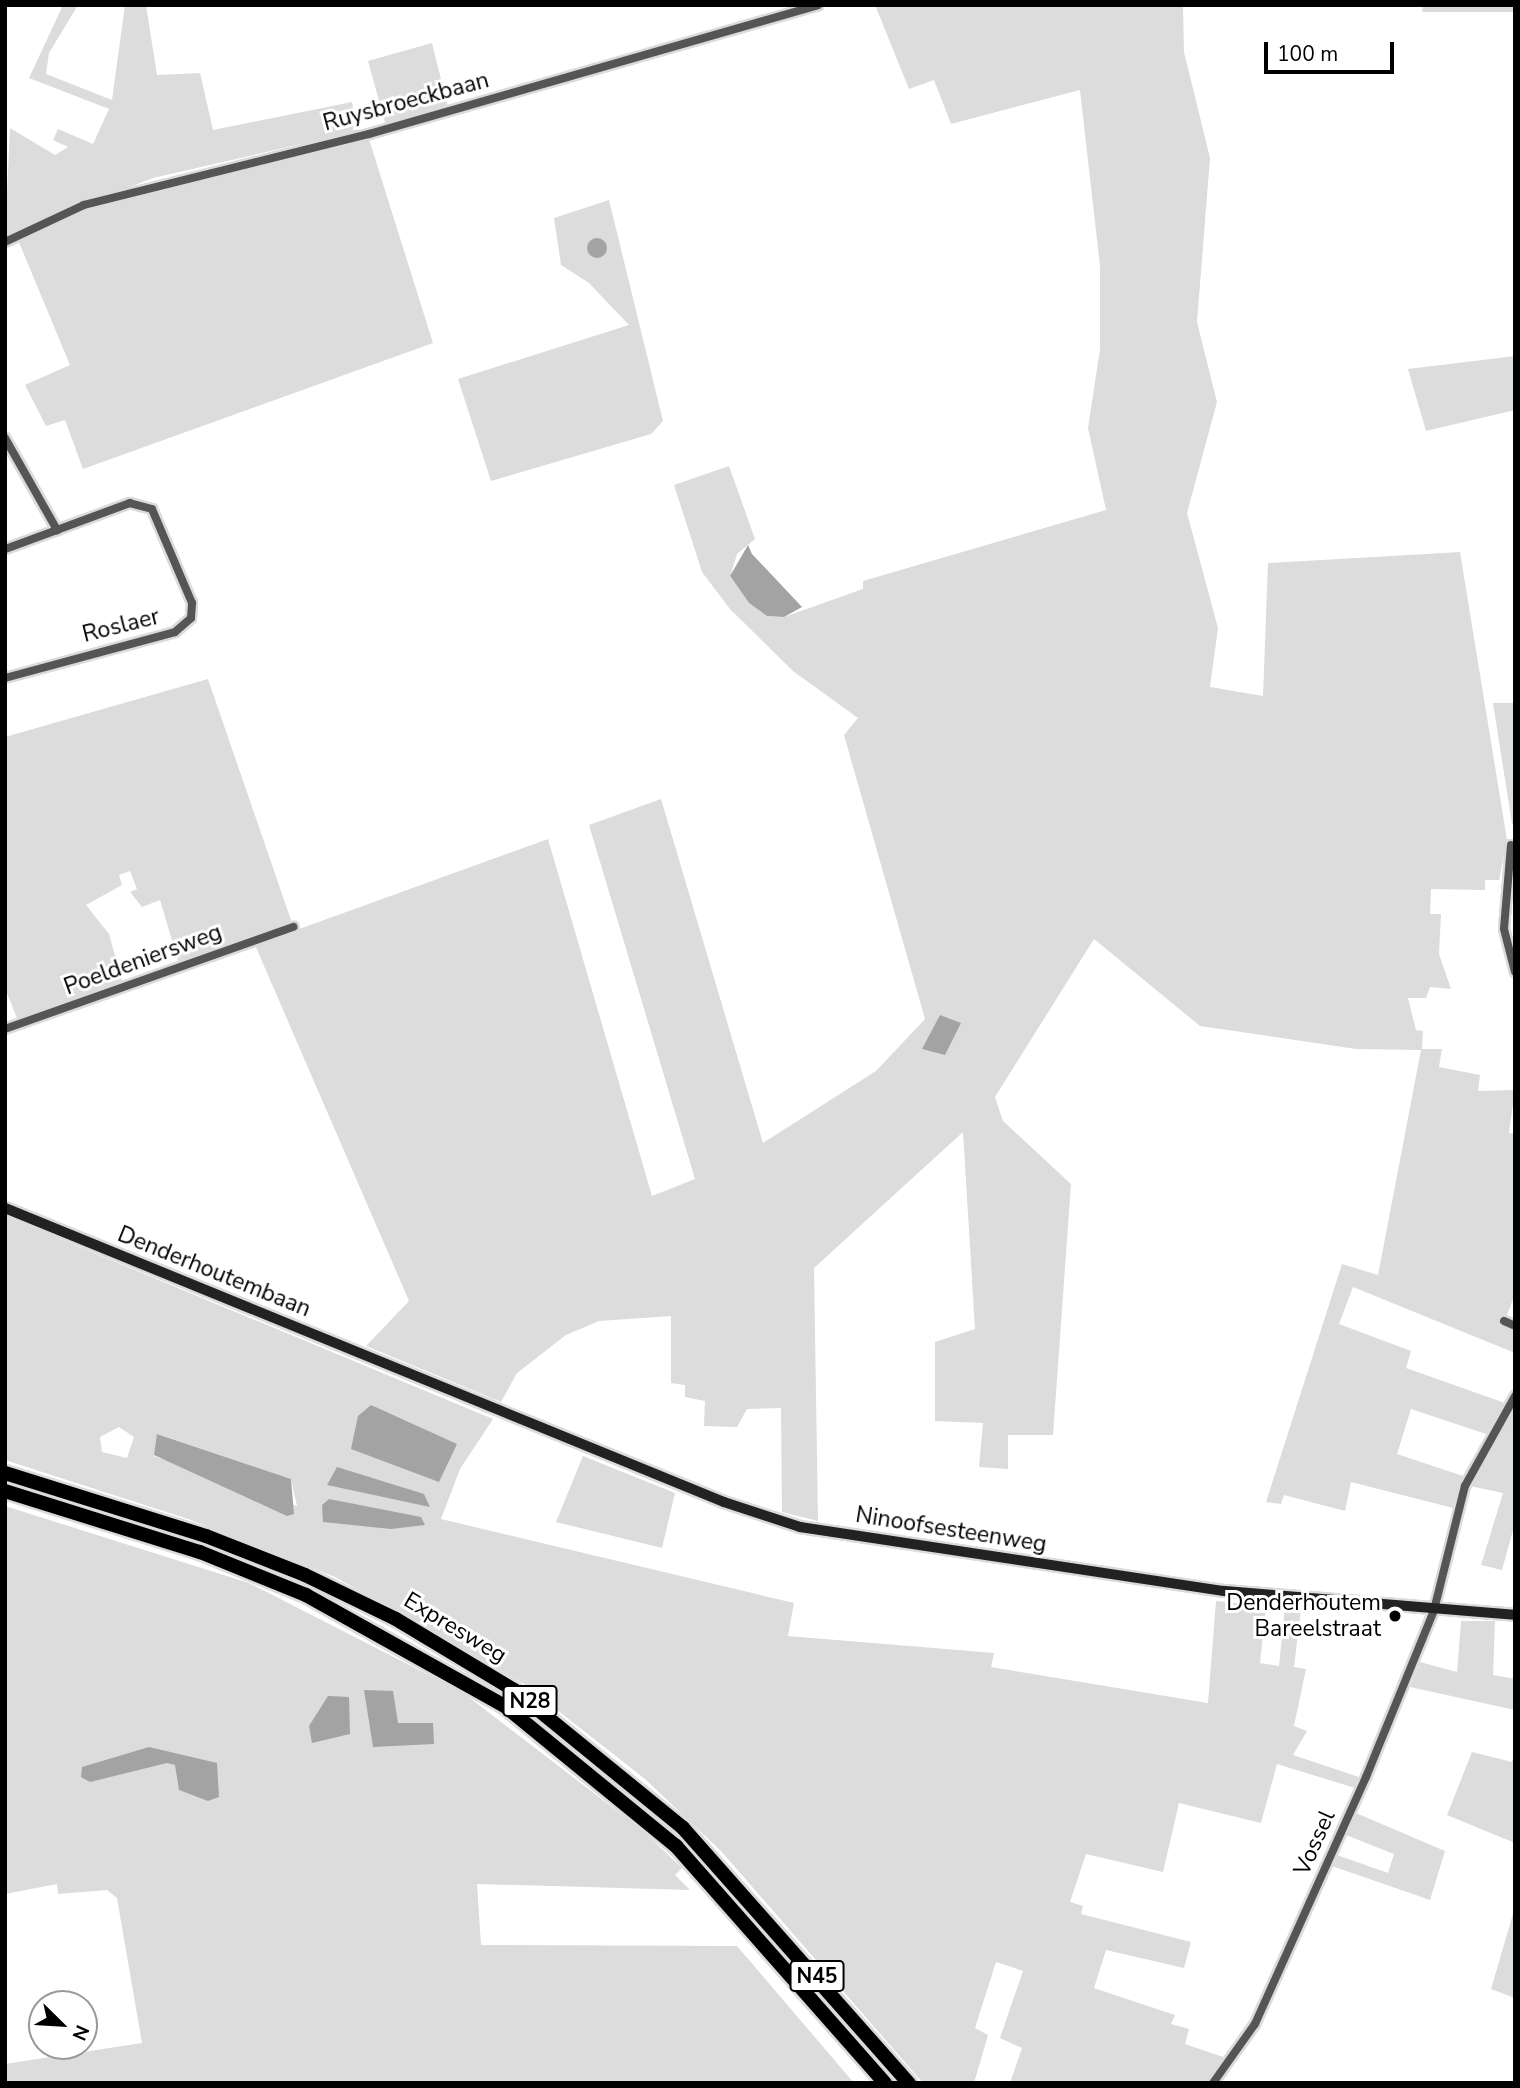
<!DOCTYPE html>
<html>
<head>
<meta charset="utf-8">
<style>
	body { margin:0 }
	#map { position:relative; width:1520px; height:2088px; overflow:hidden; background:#fff; font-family:"Nunito Sans",sans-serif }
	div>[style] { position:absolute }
	.green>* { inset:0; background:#dcdcdc }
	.water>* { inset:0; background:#a3a3a3 }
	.round { border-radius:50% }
	.roads { filter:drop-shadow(2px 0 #dbdbdb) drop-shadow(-2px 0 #dbdbdb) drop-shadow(0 2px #dbdbdb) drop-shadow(0 -2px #dbdbdb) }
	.street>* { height:8px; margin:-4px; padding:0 4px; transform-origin:4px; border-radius:4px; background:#555 }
	.secondary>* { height:10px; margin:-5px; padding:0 5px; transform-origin:5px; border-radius:5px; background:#222 }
	.highway>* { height:14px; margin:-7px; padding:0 7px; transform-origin:7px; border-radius:7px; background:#000 }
	.dots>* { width:19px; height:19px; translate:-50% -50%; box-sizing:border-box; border:4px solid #fff; border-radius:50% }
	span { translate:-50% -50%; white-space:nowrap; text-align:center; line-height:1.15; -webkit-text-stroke:6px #fff; paint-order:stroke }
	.shield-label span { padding:2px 5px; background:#fff; border:2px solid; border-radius:5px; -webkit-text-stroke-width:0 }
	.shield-label { font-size:21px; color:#000; font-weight:700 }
	.street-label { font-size:23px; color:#000 }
	.poi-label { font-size:23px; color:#000 }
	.right { translate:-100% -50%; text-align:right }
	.frame { position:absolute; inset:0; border:7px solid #000; pointer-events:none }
	.north { position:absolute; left:28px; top:1990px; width:70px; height:70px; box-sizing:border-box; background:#fff; border:2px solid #999; border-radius:50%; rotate:114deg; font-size:19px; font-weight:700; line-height:28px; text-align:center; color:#000 }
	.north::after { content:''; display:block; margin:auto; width:24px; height:32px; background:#000; clip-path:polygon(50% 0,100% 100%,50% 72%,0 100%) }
	.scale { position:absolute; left:1264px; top:42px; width:130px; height:32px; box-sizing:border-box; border:4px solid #000; border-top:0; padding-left:9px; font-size:21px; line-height:24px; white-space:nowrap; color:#000; -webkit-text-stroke:5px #fff; paint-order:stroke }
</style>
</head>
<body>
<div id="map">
	<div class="green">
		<i style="clip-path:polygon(63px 5px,78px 5px,49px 53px,46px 74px,112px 100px,125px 5px,146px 5px,157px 75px,200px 73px,213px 130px,352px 102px,358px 131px,153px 178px,5px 235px,10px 128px,55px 155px,68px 147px,53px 140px,58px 129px,93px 144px,109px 109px,29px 78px)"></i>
		<i style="clip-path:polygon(875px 5px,1183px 5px,1184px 52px,1210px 158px,1197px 322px,1217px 402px,1187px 513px,1218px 628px,1210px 687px,1263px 696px,1268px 563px,1460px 552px,1507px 840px,1499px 880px,1485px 880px,1485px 890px,1431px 889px,1430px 914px,1441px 914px,1439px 954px,1451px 989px,1430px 987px,1426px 998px,1408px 998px,1416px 1030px,1423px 1031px,1422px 1049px,1442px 1049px,1439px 1067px,1480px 1075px,1478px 1091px,1515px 1090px,1509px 1133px,1515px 1134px,1515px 1294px,1504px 1323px,1515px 1329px,1515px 1353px,1353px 1287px,1339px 1324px,1411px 1351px,1406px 1368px,1505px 1403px,1486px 1434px,1411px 1409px,1397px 1454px,1463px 1476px,1453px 1508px,1351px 1482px,1345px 1511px,1284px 1495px,1281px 1504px,1266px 1502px,1342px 1264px,1378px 1275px,1421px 1050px,1356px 1049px,1200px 1026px,1094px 939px,995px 1097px,1003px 1121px,1071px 1184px,1053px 1435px,1008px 1435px,1008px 1469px,979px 1467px,983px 1423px,935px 1421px,935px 1342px,975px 1329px,963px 1132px,814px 1268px,818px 1521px,782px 1512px,781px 1408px,747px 1409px,737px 1427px,704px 1426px,705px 1401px,685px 1397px,685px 1385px,671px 1383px,671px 1316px,599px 1321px,566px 1335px,517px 1373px,501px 1402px,366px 1346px,409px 1301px,255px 945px,548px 839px,652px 1196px,695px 1179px,589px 825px,661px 799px,763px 1143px,876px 1071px,925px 1019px,844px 735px,858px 718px,793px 671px,730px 609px,702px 572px,674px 485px,729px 466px,755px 539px,737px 554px,730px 577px,749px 603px,767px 616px,784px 617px,863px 589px,863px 581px,1106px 510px,1088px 428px,1100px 349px,1100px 266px,1080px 90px,951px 124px,934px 80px,909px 89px)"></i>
		<i style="clip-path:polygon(1423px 5px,1515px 5px,1515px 12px,1422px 12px)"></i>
		<i style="clip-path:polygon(432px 43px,448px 107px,386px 126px,368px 61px)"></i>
		<i style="clip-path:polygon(368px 136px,433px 343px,83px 469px,65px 420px,46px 426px,25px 385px,70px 365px,18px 240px,96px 207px)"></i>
		<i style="clip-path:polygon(609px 200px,663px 421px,651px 434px,491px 481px,458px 379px,629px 325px,589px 283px,561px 265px,554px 218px)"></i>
		<i style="clip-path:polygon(1515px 356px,1515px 410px,1426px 431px,1408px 369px)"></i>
		<i style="clip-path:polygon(208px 679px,292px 923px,179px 964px,160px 900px,142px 907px,130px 892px,137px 889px,130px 871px,119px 875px,122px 885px,86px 905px,109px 934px,123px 984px,18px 1021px,5px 988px,5px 737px)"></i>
		<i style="clip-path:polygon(1493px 703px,1515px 703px,1515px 824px,1512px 824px)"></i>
		<i style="clip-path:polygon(evenodd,5px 1216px,493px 1419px,460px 1469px,441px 1519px,794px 1603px,788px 1636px,994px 1653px,991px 1667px,1208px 1703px,1216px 1601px,1266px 1606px,1260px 1663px,1279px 1666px,1285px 1607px,1301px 1609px,1294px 1667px,1306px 1669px,1294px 1726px,1307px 1731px,1293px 1755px,1359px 1777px,1355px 1788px,1277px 1764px,1261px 1823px,1179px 1803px,1163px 1872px,1086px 1854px,1070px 1902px,1083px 1906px,1081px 1914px,1191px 1942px,1184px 1968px,1106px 1950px,1094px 1988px,1175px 2015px,1171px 2024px,1189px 2029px,1185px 2044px,1226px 2058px,1207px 2083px,1010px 2083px,1022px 2048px,1000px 2038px,1023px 1971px,996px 1962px,975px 2028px,988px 2035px,974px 2083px,923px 2083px,721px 1851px,645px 1779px,524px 1684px,335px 1577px,188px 1519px,5px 1460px,5px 1216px,119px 1427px,134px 1437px,127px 1458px,102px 1452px,100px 1437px,119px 1427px,5px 1216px,158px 1434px,291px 1479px,297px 1506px,154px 1456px,158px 1434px)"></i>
		<i style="clip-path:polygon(1515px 1403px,1515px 1523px,1502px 1570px,1481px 1565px,1503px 1493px,1470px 1486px)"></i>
		<i style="clip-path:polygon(583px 1456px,675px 1493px,662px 1548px,556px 1522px)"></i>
		<i style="clip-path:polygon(5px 1506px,249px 1583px,462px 1692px,642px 1830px,682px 1868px,675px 1875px,690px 1890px,477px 1884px,481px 1945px,737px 1946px,854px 2083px,5px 2083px,5px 2064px,142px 2043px,117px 1898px,107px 1890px,58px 1894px,57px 1884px,5px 1894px)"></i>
		<i style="clip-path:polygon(1461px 1621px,1495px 1621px,1493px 1675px,1515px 1679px,1515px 1710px,1410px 1687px,1420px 1662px,1457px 1672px)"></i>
		<i style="clip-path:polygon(1515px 1751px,1515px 1843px,1447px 1815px,1472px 1752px,1512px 1762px)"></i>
		<i style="clip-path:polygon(1356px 1813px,1445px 1851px,1430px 1900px,1332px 1866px,1337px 1855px,1388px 1873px,1394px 1854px,1346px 1835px)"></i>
		<i style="clip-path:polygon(1515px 1907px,1515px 1998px,1491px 1989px)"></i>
	</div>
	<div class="water">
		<i class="round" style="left:587px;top:238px;width:20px;height:20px"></i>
		<i style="clip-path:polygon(748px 545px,752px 554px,802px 607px,784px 617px,767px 616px,749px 603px,730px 576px)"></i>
		<i style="clip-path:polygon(940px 1015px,961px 1023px,945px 1055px,922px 1049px)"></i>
		<i style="clip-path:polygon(371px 1405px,457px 1444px,439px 1482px,351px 1449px,358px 1416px)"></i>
		<i style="clip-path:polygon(157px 1434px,291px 1479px,294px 1514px,287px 1516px,154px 1455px)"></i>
		<i style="clip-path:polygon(337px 1467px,424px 1494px,430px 1507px,327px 1485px)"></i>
		<i style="clip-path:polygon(329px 1499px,421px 1517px,425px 1525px,391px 1529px,323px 1522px,322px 1505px)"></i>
		<i style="clip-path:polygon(364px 1690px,393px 1691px,398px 1723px,433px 1723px,434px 1744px,373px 1747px)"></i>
		<i style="clip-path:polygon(328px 1696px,349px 1697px,350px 1734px,312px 1743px,309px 1726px)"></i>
		<i style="clip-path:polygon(149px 1747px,217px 1763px,219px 1797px,208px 1801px,179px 1790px,175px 1765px,167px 1763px,90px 1782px,81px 1777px,82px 1767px)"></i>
	</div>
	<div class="roads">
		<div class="street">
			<i style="left:5px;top:242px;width:87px;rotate:-25.1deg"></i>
			<i style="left:84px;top:205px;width:294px;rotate:-14deg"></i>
			<i style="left:369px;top:134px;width:467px;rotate:-16deg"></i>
			<i style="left:5px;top:438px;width:106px;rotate:60.5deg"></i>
			<i style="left:57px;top:530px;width:55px;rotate:159.9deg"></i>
			<i style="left:5px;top:678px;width:176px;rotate:-15.1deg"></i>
			<i style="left:175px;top:632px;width:21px;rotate:-41deg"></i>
			<i style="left:191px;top:618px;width:15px;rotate:-86deg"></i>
			<i style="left:192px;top:603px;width:102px;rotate:-113.1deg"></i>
			<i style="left:152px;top:509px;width:23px;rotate:-165deg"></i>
			<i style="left:130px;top:503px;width:78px;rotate:159.7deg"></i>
			<i style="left:1511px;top:845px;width:84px;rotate:94.8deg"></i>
			<i style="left:1504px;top:929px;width:44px;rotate:75.7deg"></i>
			<i style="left:5px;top:1029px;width:306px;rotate:-19.5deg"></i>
			<i style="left:1504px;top:1321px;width:12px;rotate:24deg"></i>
			<i style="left:1213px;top:2083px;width:72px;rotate:-54.6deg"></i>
			<i style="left:1255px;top:2024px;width:271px;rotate:-65.8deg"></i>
			<i style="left:1366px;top:1777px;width:180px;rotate:-67.8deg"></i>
			<i style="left:1434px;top:1610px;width:128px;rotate:-76deg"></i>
			<i style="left:1465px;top:1486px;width:103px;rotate:-60.9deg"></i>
		</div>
		<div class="secondary">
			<i style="left:5px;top:1208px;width:777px;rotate:22.24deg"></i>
			<i style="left:724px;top:1502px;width:80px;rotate:18.2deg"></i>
			<i style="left:800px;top:1527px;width:429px;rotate:8.6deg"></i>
			<i style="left:1224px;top:1591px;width:292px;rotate:4.7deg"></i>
		</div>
		<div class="highway">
			<i style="left:5px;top:1473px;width:211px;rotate:17.4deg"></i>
			<i style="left:206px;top:1536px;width:106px;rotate:21.5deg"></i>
			<i style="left:305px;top:1575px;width:101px;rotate:25.8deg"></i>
			<i style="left:396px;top:1619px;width:138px;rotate:31deg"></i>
			<i style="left:514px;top:1690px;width:218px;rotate:39.2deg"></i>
			<i style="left:683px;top:1828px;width:341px;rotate:48.5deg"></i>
			<i style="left:5px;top:1491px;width:204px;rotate:17.4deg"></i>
			<i style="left:200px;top:1552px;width:114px;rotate:22.1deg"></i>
			<i style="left:306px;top:1595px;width:229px;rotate:29.2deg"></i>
			<i style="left:506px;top:1707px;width:220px;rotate:39.3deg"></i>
			<i style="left:676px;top:1846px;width:316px;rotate:48.6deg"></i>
		</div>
	</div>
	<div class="dots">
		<i style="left:1395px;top:1616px;background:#000"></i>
	</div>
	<div class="shield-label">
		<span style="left:530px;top:1701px">N28</span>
		<span style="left:817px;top:1976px">N45</span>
	</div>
	<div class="street-label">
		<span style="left:406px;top:102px;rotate:-15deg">Ruysbroeckbaan</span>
		<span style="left:121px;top:626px;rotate:-14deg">Roslaer</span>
		<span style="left:143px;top:960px;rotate:-20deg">Poeldeniersweg</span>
		<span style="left:214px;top:1272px;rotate:22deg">Denderhoutembaan</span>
		<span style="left:951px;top:1530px;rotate:9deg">Ninoofsesteenweg</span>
		<span style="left:455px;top:1628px;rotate:31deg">Expresweg</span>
		<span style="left:1315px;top:1843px;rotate:-66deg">Vossel</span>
	</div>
	<div class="poi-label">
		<span class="right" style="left:1381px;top:1616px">Denderhoutem<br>Bareelstraat</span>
	</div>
	<div class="frame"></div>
	<div class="north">N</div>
	<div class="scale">100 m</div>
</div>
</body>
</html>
